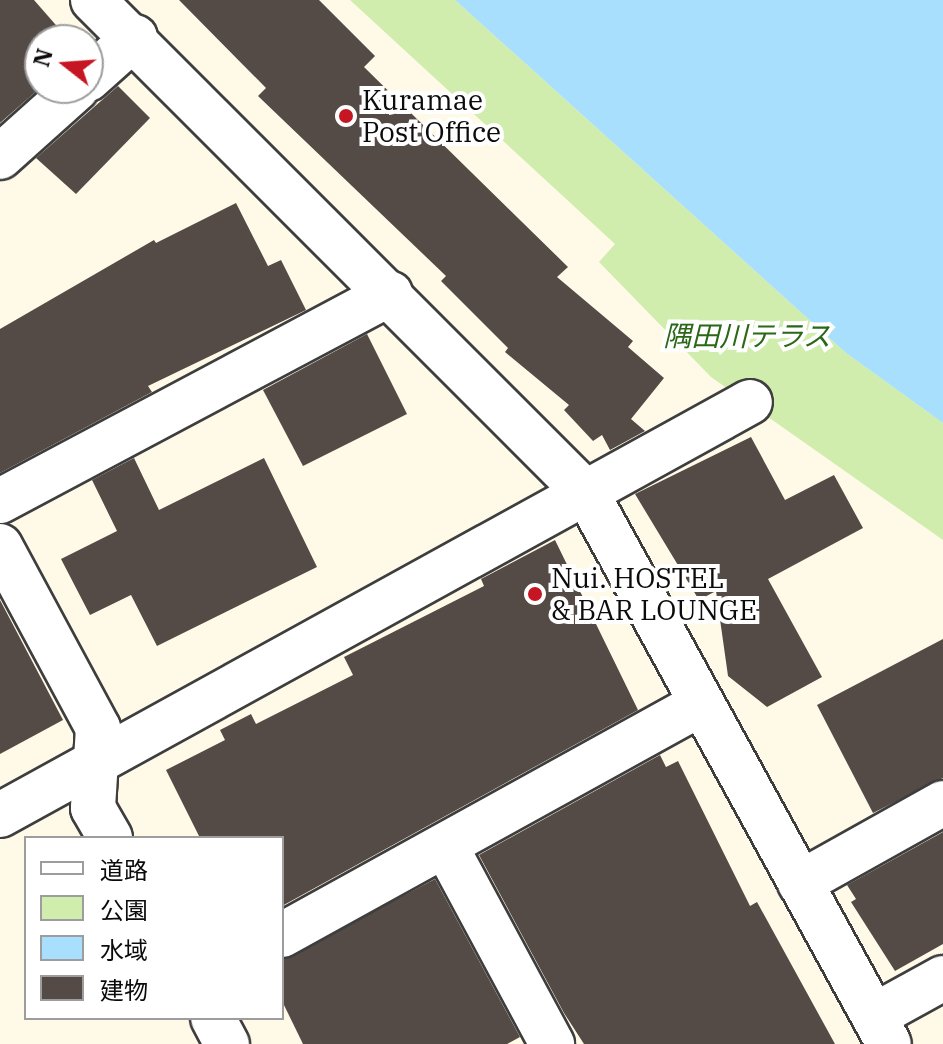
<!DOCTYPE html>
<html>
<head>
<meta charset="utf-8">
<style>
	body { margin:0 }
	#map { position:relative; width:943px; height:1044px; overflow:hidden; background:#fffae8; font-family:"IBM Plex Serif","Noto Sans JP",serif }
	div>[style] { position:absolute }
	.green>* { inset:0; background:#d0edae }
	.water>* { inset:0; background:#a7dffd }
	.building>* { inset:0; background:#544b46 }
	.roads { filter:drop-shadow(2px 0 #3e3e3e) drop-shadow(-2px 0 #3e3e3e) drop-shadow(0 2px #3e3e3e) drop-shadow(0 -2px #3e3e3e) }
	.minor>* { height:44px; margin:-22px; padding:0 22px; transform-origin:22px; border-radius:22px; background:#fff }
	.dots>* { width:22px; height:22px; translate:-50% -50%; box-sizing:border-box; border:4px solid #fff; border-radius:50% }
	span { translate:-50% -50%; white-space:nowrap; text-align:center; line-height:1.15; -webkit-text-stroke:8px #fff; paint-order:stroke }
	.poi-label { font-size:28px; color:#0b0b0b }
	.left { translate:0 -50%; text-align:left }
	.park-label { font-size:28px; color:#296816; font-style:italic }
	.legend { position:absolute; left:24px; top:836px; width:260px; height:184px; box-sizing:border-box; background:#fff; border:2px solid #9d9d9d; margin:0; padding:10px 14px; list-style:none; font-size:24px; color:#0b0b0b }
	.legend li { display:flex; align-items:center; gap:16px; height:40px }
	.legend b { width:40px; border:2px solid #9d9d9d }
	.north { position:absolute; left:24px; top:24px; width:80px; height:80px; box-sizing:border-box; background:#fff; border:2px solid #9d9d9d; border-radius:50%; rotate:287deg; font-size:22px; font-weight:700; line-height:32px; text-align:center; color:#0b0b0b }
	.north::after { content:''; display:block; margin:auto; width:28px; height:36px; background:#c71623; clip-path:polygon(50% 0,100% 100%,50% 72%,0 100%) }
</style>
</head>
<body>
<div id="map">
	<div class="green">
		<i style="clip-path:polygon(350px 0,455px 0,846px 353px,943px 423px,943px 540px,711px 377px,599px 262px,615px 244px)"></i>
	</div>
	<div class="water">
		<i style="clip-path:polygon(455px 0,943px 0,943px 423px,846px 353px)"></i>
	</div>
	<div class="building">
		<i style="clip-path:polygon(0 0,34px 0,69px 40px,40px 40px,40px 88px,0 123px)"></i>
		<i style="clip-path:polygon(179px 0,319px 0,375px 56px,364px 67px,568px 267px,557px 277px,633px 341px,628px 347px,664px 378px,631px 419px,645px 431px,610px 450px,602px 435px,593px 441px,564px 410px,569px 405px,505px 352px,508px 348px,441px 281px,446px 276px,258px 96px,266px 88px)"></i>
		<i style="clip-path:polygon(118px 86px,150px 118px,76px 194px,36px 158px)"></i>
		<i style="clip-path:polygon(236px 203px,268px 266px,281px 260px,306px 310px,148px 386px,152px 392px,0 473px,0 329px,154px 240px,156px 243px)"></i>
		<i style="clip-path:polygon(367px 334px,407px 414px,303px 466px,263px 390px)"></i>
		<i style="clip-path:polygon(751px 437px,785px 500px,834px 475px,863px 528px,768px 579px,822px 677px,767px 707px,728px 676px,716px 591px,699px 600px,635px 494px)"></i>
		<i style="clip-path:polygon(134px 458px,159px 510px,264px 458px,317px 567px,157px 646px,131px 595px,90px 615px,61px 559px,117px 531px,92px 480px)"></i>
		<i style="clip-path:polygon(555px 540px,638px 710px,282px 906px,282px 838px,200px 838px,166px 770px,225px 740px,220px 730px,251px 714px,256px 724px,353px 675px,344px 657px,484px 586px,481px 579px)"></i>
		<i style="clip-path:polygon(0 600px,63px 720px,0 754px)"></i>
		<i style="clip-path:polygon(943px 639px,943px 778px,873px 813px,817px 705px)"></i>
		<i style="clip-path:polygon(660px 755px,666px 767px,678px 761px,750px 906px,757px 902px,835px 1044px,584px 1044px,564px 1013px,479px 855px)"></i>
		<i style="clip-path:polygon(943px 832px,943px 944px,895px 971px,851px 902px,856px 899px,847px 885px)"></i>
		<i style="clip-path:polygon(435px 879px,520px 1037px,507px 1044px,303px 1044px,282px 1001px,282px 960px)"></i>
	</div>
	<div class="roads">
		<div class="minor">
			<i style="left:93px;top:0;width:699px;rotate:45deg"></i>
			<i style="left:587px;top:494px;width:627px;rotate:61.23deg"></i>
			<i style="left:88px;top:79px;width:63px;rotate:-41.8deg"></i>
			<i style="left:0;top:157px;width:103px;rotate:-41.9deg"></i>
			<i style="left:0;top:501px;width:442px;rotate:-28deg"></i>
			<i style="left:0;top:546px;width:207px;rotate:61.7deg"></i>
			<i style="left:98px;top:728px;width:80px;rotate:93.6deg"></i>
			<i style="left:93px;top:808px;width:34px;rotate:60deg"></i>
			<i style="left:0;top:815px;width:856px;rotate:-28.84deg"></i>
			<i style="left:446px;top:847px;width:224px;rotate:61.7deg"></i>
			<i style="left:800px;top:883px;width:164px;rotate:-29.2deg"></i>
			<i style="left:282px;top:935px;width:478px;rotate:-28.9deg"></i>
			<i style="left:874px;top:1016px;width:79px;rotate:-28.8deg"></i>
			<i style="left:213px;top:1018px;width:30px;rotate:62deg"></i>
		</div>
	</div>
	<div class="dots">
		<i style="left:346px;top:116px;background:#c71623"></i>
		<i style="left:535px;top:594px;background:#c71623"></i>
	</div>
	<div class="poi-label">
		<span class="left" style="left:362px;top:116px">Kuramae<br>Post Office</span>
		<span class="left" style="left:551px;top:594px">Nui. HOSTEL<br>&amp; BAR LOUNGE</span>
	</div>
	<div class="park-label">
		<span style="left:747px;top:336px">隅田川テラス</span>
	</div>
	<ul class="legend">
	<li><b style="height:10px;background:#fff"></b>道路</li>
	<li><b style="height:22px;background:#d0edae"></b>公園</li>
	<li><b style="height:22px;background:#a7dffd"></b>水域</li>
	<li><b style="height:22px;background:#544b46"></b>建物</li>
	</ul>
	<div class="north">N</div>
</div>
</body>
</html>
